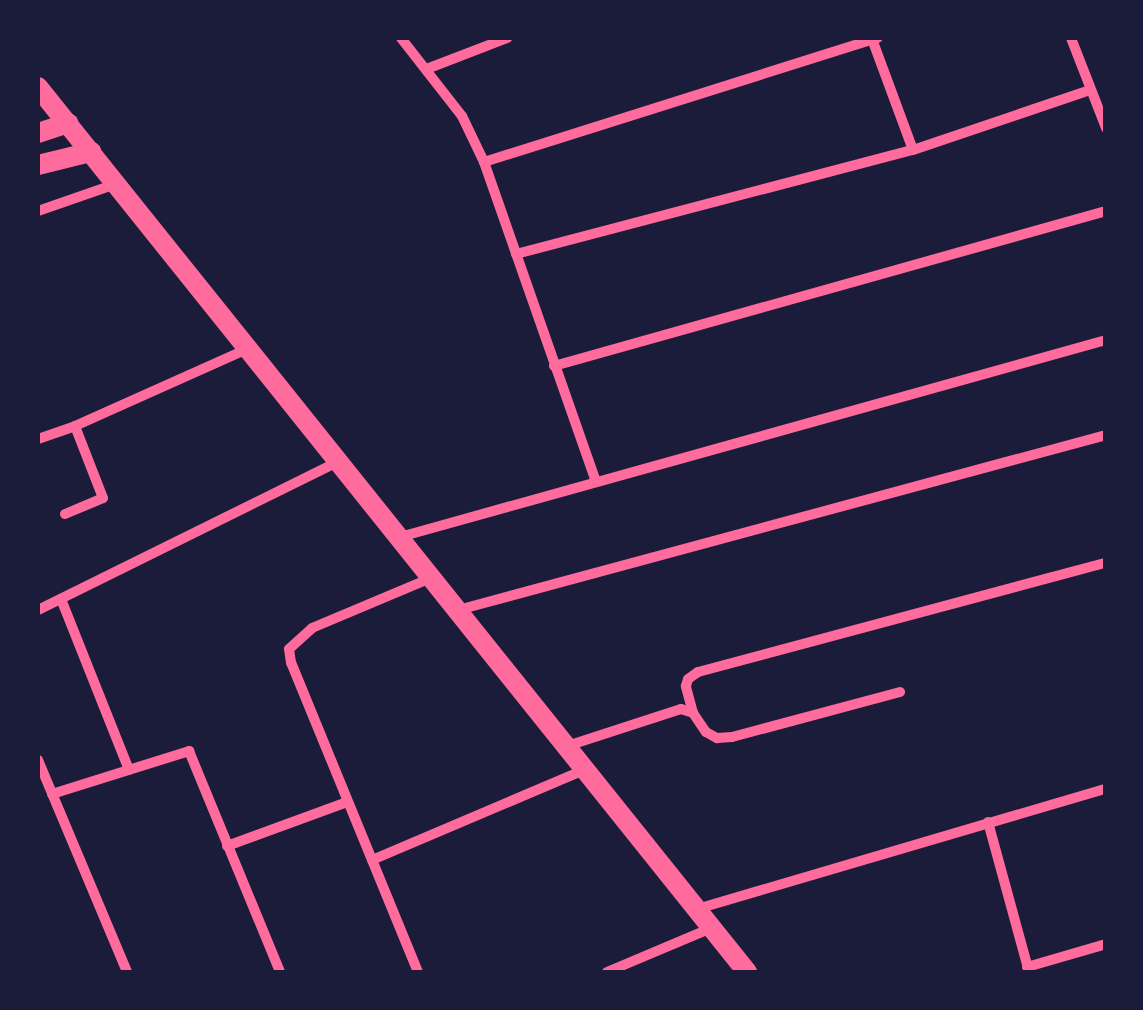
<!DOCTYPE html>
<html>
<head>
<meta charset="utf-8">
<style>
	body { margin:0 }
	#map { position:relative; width:1143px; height:1010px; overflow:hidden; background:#1b1b3a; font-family:"Public Sans",sans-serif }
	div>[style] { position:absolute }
	.minor>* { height:10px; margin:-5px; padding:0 5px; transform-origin:5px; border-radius:5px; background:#ff6b9d }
	.primary>* { height:20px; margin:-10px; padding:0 10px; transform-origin:10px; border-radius:10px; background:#ff6b9d }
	span { translate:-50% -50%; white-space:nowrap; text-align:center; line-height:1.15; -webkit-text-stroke:10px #1b1b3a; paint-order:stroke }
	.frame { position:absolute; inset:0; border:40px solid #1b1b3a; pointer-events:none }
</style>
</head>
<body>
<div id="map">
	<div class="minor">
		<i style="left:401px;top:38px;width:99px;rotate:52deg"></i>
		<i style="left:462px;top:116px;width:51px;rotate:64.4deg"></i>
		<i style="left:484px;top:162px;width:339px;rotate:70.7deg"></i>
		<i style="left:1071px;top:38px;width:97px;rotate:68.7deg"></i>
		<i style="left:872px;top:39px;width:118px;rotate:69.7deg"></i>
		<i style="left:429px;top:68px;width:84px;rotate:-21deg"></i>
		<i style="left:484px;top:162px;width:413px;rotate:-17.5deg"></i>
		<i style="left:38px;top:211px;width:83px;rotate:-19.1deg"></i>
		<i style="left:516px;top:254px;width:410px;rotate:-14.7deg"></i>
		<i style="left:913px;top:150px;width:187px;rotate:-18.7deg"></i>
		<i style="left:554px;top:366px;width:573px;rotate:-15.68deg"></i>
		<i style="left:38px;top:439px;width:39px;rotate:-19deg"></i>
		<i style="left:65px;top:514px;width:41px;rotate:-22.8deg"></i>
		<i style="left:103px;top:498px;width:77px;rotate:-111.3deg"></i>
		<i style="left:75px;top:426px;width:188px;rotate:-24.1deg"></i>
		<i style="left:400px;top:537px;width:733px;rotate:-15.59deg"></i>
		<i style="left:61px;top:599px;width:184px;rotate:68.3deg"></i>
		<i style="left:38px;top:610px;width:334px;rotate:-26.3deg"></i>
		<i style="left:458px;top:610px;width:671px;rotate:-15.11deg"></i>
		<i style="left:693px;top:713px;width:28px;rotate:-105deg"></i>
		<i style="left:686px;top:686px;width:7px;rotate:-74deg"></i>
		<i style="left:688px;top:679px;width:12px;rotate:-35deg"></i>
		<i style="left:698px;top:672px;width:422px;rotate:-15deg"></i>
		<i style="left:564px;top:747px;width:123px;rotate:-18deg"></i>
		<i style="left:681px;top:709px;width:13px;rotate:18deg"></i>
		<i style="left:693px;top:713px;width:23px;rotate:56deg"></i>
		<i style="left:706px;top:732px;width:13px;rotate:29deg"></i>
		<i style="left:717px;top:738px;width:15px;rotate:-4deg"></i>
		<i style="left:732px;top:737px;width:174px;rotate:-15deg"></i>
		<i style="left:38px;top:760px;width:230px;rotate:67.2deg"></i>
		<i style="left:52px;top:794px;width:144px;rotate:-17.4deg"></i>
		<i style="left:189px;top:751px;width:239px;rotate:67.6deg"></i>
		<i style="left:988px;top:822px;width:156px;rotate:74.7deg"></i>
		<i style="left:227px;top:846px;width:128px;rotate:-20.1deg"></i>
		<i style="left:372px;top:860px;width:228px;rotate:-23deg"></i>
		<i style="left:697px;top:909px;width:426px;rotate:-16.4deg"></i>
		<i style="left:1027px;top:967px;width:82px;rotate:-16.2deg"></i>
		<i style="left:418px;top:972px;width:334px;rotate:-112.3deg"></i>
		<i style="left:291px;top:663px;width:14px;rotate:-98deg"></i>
		<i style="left:289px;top:649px;width:31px;rotate:-42deg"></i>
		<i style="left:312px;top:628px;width:129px;rotate:-22.8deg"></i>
		<i style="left:607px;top:972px;width:113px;rotate:-22.9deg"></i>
	</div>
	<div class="primary">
		<i style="left:38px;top:87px;width:1134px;rotate:51.3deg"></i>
		<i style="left:38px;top:133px;width:32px;rotate:-18deg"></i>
		<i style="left:38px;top:165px;width:55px;rotate:-13.8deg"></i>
	</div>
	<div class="frame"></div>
</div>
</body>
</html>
